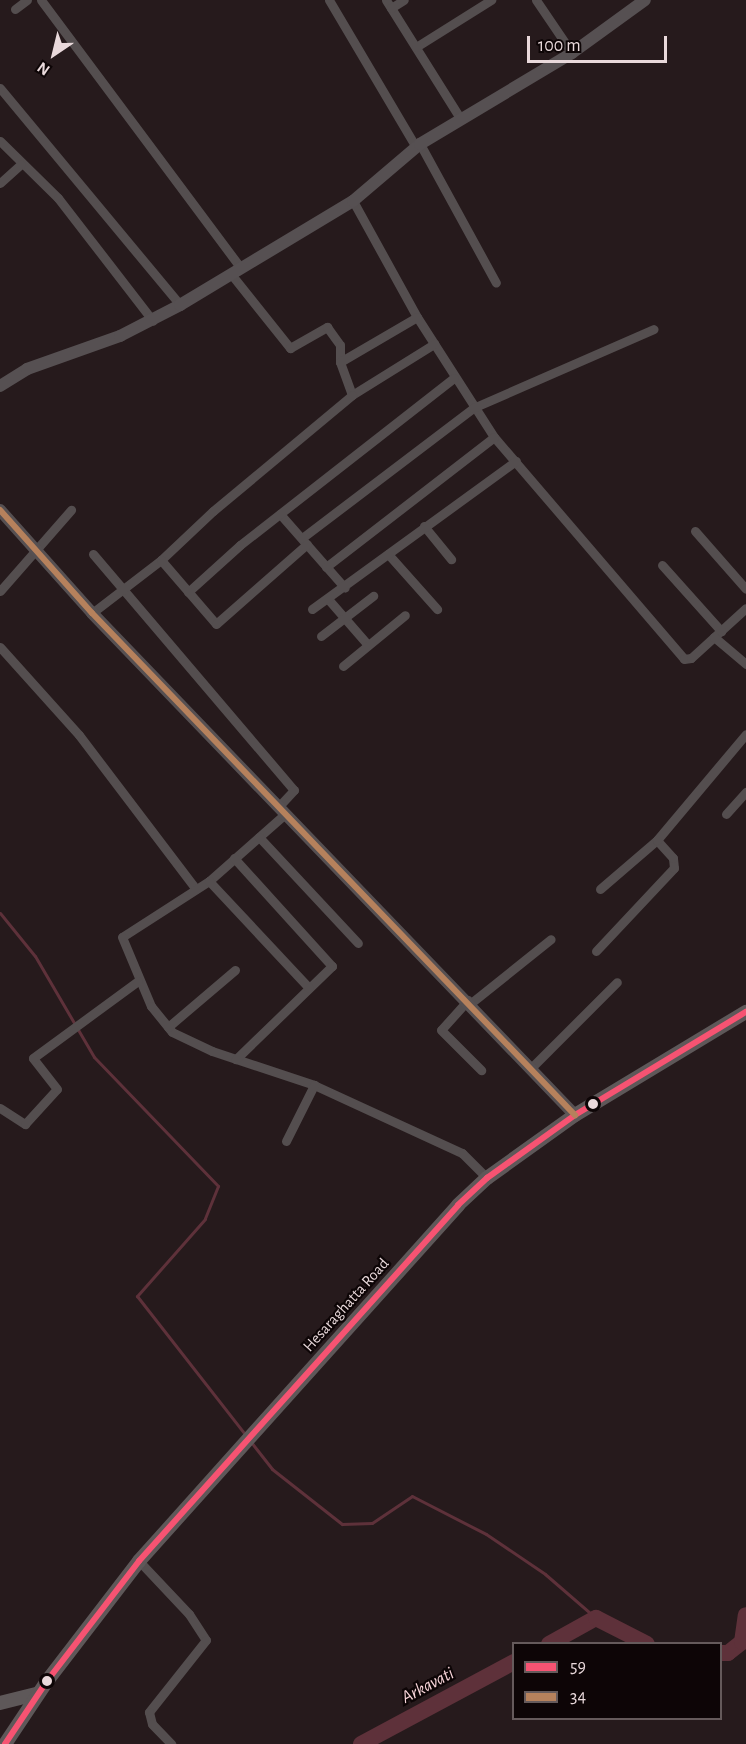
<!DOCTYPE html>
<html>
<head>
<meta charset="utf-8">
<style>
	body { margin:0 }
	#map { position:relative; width:746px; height:1744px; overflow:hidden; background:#261a1c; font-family:"Alegreya Sans",sans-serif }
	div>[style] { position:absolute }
	.stream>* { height:3px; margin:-1.5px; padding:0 1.5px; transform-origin:1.5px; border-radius:1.5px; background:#5e313a }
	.river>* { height:16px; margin:-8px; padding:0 8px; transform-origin:8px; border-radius:8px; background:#5e313a }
	.street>* { height:9px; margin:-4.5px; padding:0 4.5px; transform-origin:4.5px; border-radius:4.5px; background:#544e4f }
	.secondary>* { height:12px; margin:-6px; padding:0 6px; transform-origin:6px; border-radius:6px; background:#565052 }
	.primary>* { height:14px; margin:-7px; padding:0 7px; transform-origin:7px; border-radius:7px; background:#5e5859 }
	.bus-1>* { height:6px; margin:-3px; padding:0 3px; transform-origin:3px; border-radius:3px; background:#f65372 }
	.bus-2>* { height:6px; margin:-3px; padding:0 3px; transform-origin:3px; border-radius:3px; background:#b6815c }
	.dots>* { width:16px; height:16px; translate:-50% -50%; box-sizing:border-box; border:3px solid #0d0506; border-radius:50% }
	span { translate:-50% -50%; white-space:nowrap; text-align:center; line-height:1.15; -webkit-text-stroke:4.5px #0d0506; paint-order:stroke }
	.street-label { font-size:16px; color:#e9d9db }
	.water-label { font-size:18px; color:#fbd7dc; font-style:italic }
	.legend { position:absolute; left:512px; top:1642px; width:210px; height:78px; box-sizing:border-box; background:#0d0506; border:2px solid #655a5b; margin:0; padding:8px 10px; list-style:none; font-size:18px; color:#e9d9db }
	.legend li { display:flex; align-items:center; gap:12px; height:30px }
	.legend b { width:30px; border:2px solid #655a5b }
	.north { position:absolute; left:24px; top:24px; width:60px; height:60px; -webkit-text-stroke:4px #0d0506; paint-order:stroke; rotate:215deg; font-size:16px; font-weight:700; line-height:24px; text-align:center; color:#e9d9db }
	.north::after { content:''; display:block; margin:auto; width:21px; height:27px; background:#e9d9db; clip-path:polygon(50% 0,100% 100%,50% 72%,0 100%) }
	.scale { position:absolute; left:527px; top:36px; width:140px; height:27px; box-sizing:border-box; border:3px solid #e9d9db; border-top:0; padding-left:8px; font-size:18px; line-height:21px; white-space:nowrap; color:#e9d9db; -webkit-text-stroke:4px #0d0506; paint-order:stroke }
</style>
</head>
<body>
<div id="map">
	<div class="stream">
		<i style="left:0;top:913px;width:55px;rotate:50.9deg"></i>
		<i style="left:35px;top:956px;width:117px;rotate:59.7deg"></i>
		<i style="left:94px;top:1057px;width:179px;rotate:46.1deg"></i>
		<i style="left:218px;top:1186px;width:35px;rotate:112deg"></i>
		<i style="left:205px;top:1219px;width:103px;rotate:131.4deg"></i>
		<i style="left:137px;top:1296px;width:175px;rotate:52deg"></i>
		<i style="left:251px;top:1442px;width:34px;rotate:52deg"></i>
		<i style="left:272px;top:1469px;width:89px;rotate:38.2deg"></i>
		<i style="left:342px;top:1524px;width:30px;rotate:-2deg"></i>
		<i style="left:372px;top:1523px;width:48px;rotate:-34deg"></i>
		<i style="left:412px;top:1496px;width:83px;rotate:27.2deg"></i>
		<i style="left:486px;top:1534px;width:71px;rotate:34.1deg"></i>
		<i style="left:545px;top:1574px;width:67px;rotate:40.8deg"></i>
	</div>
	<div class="river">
		<i style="left:549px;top:1644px;width:54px;rotate:-29deg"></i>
		<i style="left:596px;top:1618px;width:57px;rotate:27deg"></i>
		<i style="left:720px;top:1653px;width:8px"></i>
		<i style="left:728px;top:1653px;width:18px;rotate:-38deg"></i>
		<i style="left:742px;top:1642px;width:27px;rotate:-82deg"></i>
		<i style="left:361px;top:1744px;width:174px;rotate:-28.2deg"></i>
	</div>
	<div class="street">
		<i style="left:41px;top:0;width:334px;rotate:53.3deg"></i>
		<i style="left:329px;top:0;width:171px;rotate:59.4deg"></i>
		<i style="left:386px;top:0;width:139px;rotate:57.9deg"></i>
		<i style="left:536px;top:0;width:64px;rotate:55.8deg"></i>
		<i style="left:391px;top:8px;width:15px;rotate:-32deg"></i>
		<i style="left:15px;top:9px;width:15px;rotate:-37deg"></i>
		<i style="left:416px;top:47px;width:89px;rotate:-32.1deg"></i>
		<i style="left:0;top:88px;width:282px;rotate:50.3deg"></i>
		<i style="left:0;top:141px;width:81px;rotate:44.5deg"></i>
		<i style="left:58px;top:198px;width:155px;rotate:52.3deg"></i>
		<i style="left:420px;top:144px;width:158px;rotate:61.3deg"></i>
		<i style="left:0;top:183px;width:28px;rotate:-42deg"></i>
		<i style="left:353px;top:201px;width:132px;rotate:61.1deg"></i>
		<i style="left:417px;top:317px;width:143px;rotate:57.3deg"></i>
		<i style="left:494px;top:437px;width:292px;rotate:49.4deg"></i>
		<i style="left:684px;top:659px;width:7px;rotate:-8deg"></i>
		<i style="left:691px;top:658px;width:74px;rotate:-42.3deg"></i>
		<i style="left:231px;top:274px;width:95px;rotate:51.4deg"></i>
		<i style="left:290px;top:348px;width:43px;rotate:-29.6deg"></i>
		<i style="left:327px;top:327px;width:22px;rotate:54deg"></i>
		<i style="left:340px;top:345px;width:17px;rotate:90deg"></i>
		<i style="left:340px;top:362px;width:35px;rotate:70deg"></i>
		<i style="left:352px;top:395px;width:97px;rotate:-31.9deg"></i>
		<i style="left:340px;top:362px;width:89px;rotate:-30.3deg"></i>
		<i style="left:280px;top:514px;width:98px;rotate:48.7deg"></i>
		<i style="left:424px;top:526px;width:43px;rotate:50.7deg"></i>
		<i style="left:695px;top:531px;width:77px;rotate:48.7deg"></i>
		<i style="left:302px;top:538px;width:215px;rotate:-37.2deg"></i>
		<i style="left:473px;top:408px;width:197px;rotate:-23.6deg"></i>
		<i style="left:93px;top:554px;width:310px;rotate:49.6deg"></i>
		<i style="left:294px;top:790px;width:23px;rotate:133deg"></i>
		<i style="left:388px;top:554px;width:74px;rotate:48.3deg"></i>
		<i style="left:161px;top:560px;width:71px;rotate:-43.3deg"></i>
		<i style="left:213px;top:511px;width:181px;rotate:-39.8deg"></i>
		<i style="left:662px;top:565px;width:89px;rotate:48.2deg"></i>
		<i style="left:326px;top:567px;width:212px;rotate:-37.7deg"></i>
		<i style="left:0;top:591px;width:108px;rotate:-48.8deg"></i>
		<i style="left:188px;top:592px;width:70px;rotate:-42.1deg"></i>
		<i style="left:240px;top:545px;width:271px;rotate:-38deg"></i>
		<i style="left:328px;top:599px;width:61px;rotate:49deg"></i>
		<i style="left:312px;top:609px;width:252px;rotate:-36deg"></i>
		<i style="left:92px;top:613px;width:87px;rotate:-37.5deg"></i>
		<i style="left:161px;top:560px;width:84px;rotate:49.3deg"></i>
		<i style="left:216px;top:624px;width:121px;rotate:-41.3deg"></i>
		<i style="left:321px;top:636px;width:66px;rotate:-37.6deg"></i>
		<i style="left:714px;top:637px;width:42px;rotate:40.2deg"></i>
		<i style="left:0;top:647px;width:118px;rotate:48.1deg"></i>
		<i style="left:79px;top:735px;width:193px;rotate:52.8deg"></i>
		<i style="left:343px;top:666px;width:80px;rotate:-39.4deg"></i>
		<i style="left:285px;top:814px;width:101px;rotate:138.6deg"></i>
		<i style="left:209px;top:881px;width:103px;rotate:147.2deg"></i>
		<i style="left:122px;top:937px;width:75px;rotate:67.2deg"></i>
		<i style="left:151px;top:1006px;width:33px;rotate:51deg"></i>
		<i style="left:172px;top:1032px;width:44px;rotate:25.4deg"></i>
		<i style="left:212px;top:1051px;width:108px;rotate:18.4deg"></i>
		<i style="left:314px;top:1085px;width:163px;rotate:24.7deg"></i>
		<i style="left:462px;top:1153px;width:35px;rotate:45deg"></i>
		<i style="left:726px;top:814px;width:30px;rotate:-48deg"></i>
		<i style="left:259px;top:837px;width:145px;rotate:47deg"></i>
		<i style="left:234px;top:858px;width:146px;rotate:47.8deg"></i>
		<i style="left:332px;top:966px;width:134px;rotate:135.9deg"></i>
		<i style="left:209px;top:881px;width:146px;rotate:46.9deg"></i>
		<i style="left:600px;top:889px;width:75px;rotate:-40.7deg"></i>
		<i style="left:596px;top:951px;width:114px;rotate:-46.8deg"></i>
		<i style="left:674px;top:868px;width:10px;rotate:-96deg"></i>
		<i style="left:673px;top:858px;width:24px;rotate:-132deg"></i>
		<i style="left:657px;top:840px;width:138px;rotate:-50deg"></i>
		<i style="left:468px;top:1000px;width:40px;rotate:132deg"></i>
		<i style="left:441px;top:1030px;width:57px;rotate:45deg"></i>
		<i style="left:471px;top:1003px;width:102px;rotate:-38.7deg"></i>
		<i style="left:168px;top:1027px;width:88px;rotate:-40.4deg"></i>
		<i style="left:532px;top:1067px;width:120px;rotate:-45deg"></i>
		<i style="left:0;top:1108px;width:30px;rotate:33deg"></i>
		<i style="left:25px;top:1124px;width:47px;rotate:-47.6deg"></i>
		<i style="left:57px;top:1089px;width:39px;rotate:-128deg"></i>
		<i style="left:33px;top:1058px;width:130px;rotate:-36.3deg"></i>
		<i style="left:286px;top:1141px;width:63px;rotate:-63.4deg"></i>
		<i style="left:139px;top:1561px;width:73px;rotate:46.7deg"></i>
		<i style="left:189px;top:1614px;width:31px;rotate:57deg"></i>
		<i style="left:206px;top:1640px;width:92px;rotate:128.4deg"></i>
		<i style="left:149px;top:1712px;width:12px;rotate:76deg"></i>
		<i style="left:152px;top:1724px;width:28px;rotate:46deg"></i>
	</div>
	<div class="secondary">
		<i style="left:0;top:386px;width:32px;rotate:-32deg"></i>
		<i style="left:27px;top:369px;width:99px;rotate:-19.5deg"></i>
		<i style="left:120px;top:336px;width:68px;rotate:-27.3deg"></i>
		<i style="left:180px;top:305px;width:202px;rotate:-31deg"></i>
		<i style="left:353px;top:201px;width:88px;rotate:-40.4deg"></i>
		<i style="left:420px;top:144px;width:177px;rotate:-30.9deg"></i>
		<i style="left:572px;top:53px;width:90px;rotate:-36deg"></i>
		<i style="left:0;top:510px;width:138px;rotate:48.2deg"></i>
		<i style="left:92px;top:613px;width:697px;rotate:46.11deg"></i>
	</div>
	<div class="primary">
		<i style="left:0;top:1703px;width:38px;rotate:-14deg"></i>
		<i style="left:5px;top:1744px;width:76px;rotate:-56.3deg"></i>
		<i style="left:47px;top:1681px;width:151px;rotate:-52.5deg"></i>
		<i style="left:139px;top:1561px;width:478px;rotate:-48.1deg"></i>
		<i style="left:458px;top:1205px;width:40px;rotate:-43deg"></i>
		<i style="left:487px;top:1178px;width:108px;rotate:-35.6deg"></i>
		<i style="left:575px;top:1115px;width:200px;rotate:-31.1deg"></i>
	</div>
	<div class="bus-1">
		<i style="left:5px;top:1744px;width:76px;rotate:-56.3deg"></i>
		<i style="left:47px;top:1681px;width:151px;rotate:-52.5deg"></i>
		<i style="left:139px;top:1561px;width:478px;rotate:-48.1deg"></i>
		<i style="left:458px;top:1205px;width:40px;rotate:-43deg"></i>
		<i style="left:487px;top:1178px;width:108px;rotate:-35.6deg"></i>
		<i style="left:575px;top:1115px;width:200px;rotate:-31.1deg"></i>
	</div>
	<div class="bus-2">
		<i style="left:0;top:510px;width:138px;rotate:48.2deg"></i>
		<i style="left:92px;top:613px;width:697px;rotate:46.11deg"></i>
	</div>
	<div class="dots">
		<i style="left:593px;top:1104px;background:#e9d9db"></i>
		<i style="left:47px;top:1681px;background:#e9d9db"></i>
	</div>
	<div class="street-label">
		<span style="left:346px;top:1305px;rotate:-48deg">Hesaraghatta Road</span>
	</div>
	<div class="water-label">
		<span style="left:428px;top:1686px;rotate:-28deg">Arkavati</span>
	</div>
	<ul class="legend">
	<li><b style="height:8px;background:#f65372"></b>59</li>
	<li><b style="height:8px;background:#b6815c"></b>34</li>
	</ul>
	<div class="north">N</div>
	<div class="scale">100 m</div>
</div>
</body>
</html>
